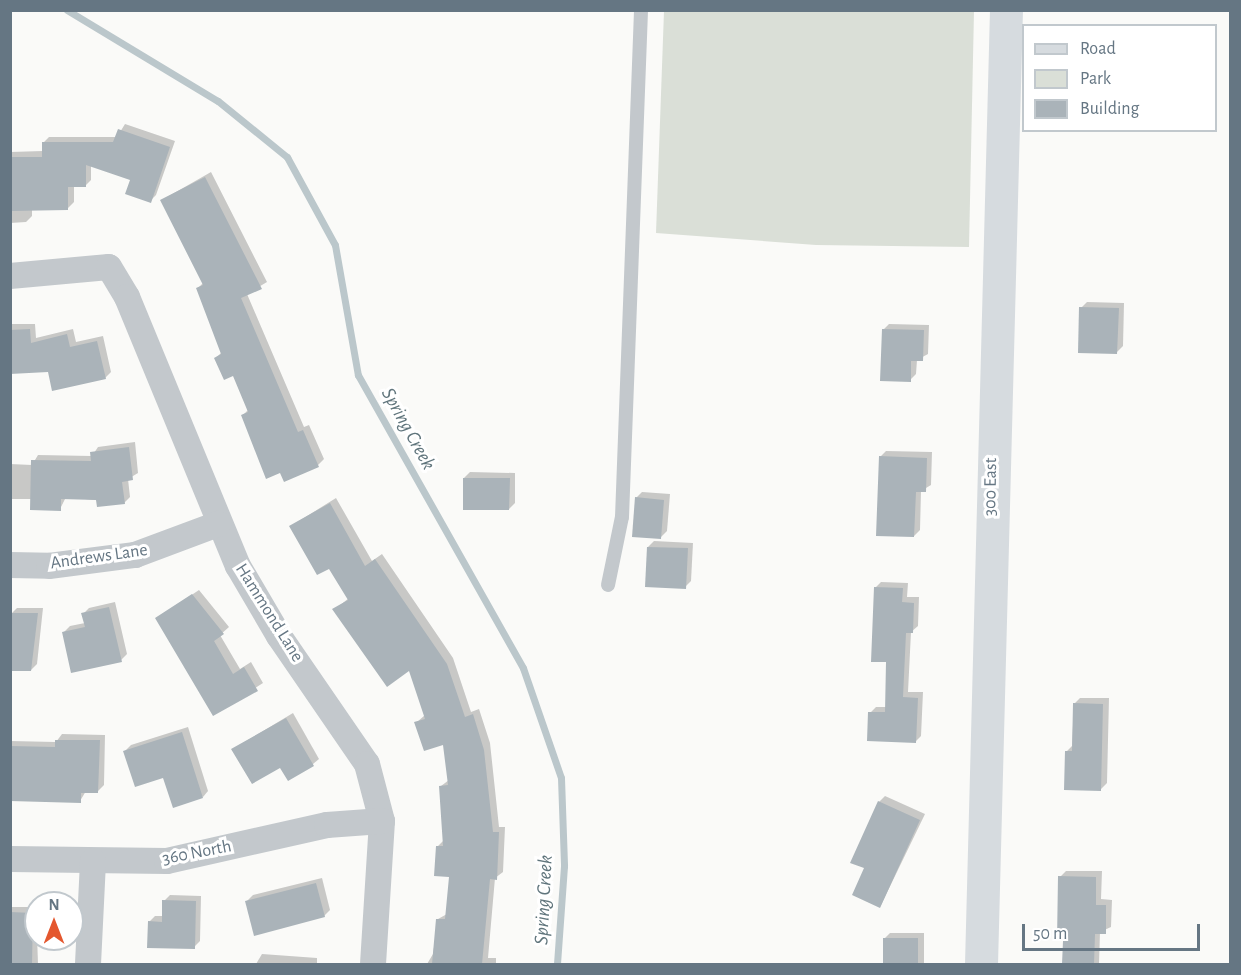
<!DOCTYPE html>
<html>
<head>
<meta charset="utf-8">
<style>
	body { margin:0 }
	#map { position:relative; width:1241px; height:975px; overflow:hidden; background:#fafaf8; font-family:"Alegreya Sans",sans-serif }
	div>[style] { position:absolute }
	.green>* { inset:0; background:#dadfd7 }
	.shadow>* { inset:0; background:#0003 }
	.stream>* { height:7px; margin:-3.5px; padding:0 3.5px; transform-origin:3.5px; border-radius:3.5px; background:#bbc7cb }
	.building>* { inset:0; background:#aab3b9 }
	.lane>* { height:14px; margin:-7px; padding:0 7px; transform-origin:7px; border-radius:7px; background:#c3c8cc }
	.street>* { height:26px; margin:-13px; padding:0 13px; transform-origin:13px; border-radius:13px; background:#c3c8cc }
	.secondary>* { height:33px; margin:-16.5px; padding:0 16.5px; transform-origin:16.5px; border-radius:16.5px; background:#d6dbdf }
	span { translate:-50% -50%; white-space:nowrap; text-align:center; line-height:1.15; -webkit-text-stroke:6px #fff; paint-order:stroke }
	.street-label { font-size:18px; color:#657683 }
	.water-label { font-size:20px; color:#60757c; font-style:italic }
	.frame { position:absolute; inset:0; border:12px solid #657683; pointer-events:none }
	.legend { position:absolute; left:1022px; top:24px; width:195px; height:108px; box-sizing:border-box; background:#fff; border:2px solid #c1c8cd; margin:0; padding:8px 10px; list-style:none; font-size:18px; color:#657683 }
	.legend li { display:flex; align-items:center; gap:12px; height:30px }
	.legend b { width:30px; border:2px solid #c1c8cd }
	.north { position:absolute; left:24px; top:891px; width:60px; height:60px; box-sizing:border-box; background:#fff; border:2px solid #c1c8cd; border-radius:50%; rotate:0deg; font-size:16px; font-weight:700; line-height:24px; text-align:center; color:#657683 }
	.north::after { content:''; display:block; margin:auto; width:21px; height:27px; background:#e4572e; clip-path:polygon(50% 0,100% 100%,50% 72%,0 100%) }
	.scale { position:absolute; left:1022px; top:924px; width:178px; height:27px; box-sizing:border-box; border:3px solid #657683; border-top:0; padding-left:8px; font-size:18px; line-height:21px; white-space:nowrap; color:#657683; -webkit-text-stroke:4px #fff; paint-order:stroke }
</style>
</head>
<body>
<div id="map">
	<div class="green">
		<i style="clip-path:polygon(664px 11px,974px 11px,969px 247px,816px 245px,656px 233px)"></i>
	</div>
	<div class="shadow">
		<i style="clip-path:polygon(125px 124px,175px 141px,156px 195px,150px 201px,132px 179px,91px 165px,91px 180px,85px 186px,74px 186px,74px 202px,68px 208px,32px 209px,32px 216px,26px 222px,10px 223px,10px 152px,43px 151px,43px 143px,49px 137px,117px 137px)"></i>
		<i style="clip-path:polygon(211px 172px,267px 282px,247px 294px,304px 427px,309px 425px,324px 459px,318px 465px,242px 416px,249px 409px,234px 374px,216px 358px,222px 352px,198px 288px,204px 282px,162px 200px)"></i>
		<i style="clip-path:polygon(1087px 302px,1124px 303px,1123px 346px,1117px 352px,1081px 308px)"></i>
		<i style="clip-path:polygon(10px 324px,35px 324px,36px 338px,73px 329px,76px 342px,103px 336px,111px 372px,105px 378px,49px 370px,10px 373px)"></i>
		<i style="clip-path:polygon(889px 324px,929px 325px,928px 354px,917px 360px,916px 374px,910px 380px,883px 330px)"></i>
		<i style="clip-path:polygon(135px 442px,138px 473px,128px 479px,130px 497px,124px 503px,66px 497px,60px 509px,32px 499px,10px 499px,10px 464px,32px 465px,38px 455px,92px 456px,98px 447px)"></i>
		<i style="clip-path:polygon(886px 451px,932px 452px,931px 485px,921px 491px,920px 530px,914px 536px,880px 457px)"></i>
		<i style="clip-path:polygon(470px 472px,515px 473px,515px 503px,509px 509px,464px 478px)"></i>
		<i style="clip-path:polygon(642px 492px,670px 494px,667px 531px,661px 537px,636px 498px)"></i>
		<i style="clip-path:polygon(336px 498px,372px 561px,382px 554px,453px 658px,471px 712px,479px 709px,490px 743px,499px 827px,505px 827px,503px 872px,495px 878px,488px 958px,496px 958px,496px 964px,427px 964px,433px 954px,438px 919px,447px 914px,450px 876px,437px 847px,444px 840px,441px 786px,449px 780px,445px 743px,416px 723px,425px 715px,410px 668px,334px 610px,349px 598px,329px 567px,291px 526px)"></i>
		<i style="clip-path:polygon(654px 541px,693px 543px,691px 581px,685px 587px,648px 547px)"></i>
		<i style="clip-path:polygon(881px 582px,908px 583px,907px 597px,919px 597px,918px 626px,911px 632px,908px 692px,923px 692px,921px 736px,915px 742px,870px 713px,876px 707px,886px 707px,888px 661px,875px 588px)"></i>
		<i style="clip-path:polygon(199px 590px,229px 627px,220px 635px,240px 669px,251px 662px,263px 683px,214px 714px,157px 618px)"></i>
		<i style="clip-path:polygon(115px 602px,127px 654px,121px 660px,64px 632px,70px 626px,85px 623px,83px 614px,89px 608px)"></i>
		<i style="clip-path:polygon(17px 608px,43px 608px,37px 664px,31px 670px,11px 614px)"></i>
		<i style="clip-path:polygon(1080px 698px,1109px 698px,1107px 783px,1101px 789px,1066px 752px,1072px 746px,1074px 704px)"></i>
		<i style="clip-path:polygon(293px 713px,319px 759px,313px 764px,281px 766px,233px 749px)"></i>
		<i style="clip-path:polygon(188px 727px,208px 791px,203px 797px,125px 751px,131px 745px)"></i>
		<i style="clip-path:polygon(62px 734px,105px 735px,104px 785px,98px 791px,86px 791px,80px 801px,10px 799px,10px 741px,56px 742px)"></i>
		<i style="clip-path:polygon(885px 796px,925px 814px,880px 907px,866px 868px,879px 802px)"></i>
		<i style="clip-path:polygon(1066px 871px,1102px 871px,1101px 899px,1112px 900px,1111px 927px,1100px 932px,1099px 964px,1064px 964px,1060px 877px)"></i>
		<i style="clip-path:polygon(322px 878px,330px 910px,324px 916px,247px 901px,253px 895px)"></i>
		<i style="clip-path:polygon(170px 895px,201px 896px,200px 941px,194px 947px,149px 922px,155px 916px,164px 916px,164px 901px)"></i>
		<i style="clip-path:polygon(10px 907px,36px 907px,38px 964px,10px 964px)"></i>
		<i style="clip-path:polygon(890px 933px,924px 933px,924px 964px,884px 964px,884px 939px)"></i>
		<i style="clip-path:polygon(262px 954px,317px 958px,317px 964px,256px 964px)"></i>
	</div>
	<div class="stream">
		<i style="left:67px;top:10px;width:176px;rotate:31.1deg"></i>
		<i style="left:218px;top:101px;width:89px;rotate:39.1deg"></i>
		<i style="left:287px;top:157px;width:100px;rotate:61.4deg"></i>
		<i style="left:335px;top:245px;width:132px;rotate:80deg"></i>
		<i style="left:358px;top:375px;width:336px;rotate:60.6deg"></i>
		<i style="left:523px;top:668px;width:116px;rotate:70.9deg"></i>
		<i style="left:561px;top:778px;width:88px;rotate:88deg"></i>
		<i style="left:564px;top:866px;width:98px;rotate:94.1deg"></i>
	</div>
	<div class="building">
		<i style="clip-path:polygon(118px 129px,170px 147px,151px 203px,125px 194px,130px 180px,86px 165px,86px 187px,68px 187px,68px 210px,10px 211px,10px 157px,42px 157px,42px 142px,113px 142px)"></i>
		<i style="clip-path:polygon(205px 177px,262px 289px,241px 298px,298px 432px,303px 430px,319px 467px,284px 482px,280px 473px,266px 479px,241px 415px,248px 412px,233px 376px,224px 380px,214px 358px,221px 354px,196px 288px,203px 285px,160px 200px)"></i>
		<i style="clip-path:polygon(1079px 307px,1119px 308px,1117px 354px,1078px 353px)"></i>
		<i style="clip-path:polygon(30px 329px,31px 343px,67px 334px,70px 347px,97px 341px,106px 379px,52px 391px,48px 372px,10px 374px,10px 330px)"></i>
		<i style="clip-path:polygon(882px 329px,924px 330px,923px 361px,911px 361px,911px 382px,880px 381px)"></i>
		<i style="clip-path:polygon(129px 447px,133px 480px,122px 482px,125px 504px,97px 507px,96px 500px,61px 499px,61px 511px,30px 510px,31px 460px,91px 461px,90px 452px)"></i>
		<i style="clip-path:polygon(879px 456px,927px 458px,926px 492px,916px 492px,914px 537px,876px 536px)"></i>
		<i style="clip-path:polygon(463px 478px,510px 478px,509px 510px,463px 510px)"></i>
		<i style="clip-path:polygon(635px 497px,664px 500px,661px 539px,632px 537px)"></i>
		<i style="clip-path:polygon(330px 503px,365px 566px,375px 559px,447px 664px,465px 717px,473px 714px,484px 750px,493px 832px,499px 832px,497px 880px,490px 879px,482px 964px,432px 964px,436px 919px,445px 919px,449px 877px,434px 876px,436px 846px,443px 846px,439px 786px,448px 785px,443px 745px,424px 751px,414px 722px,425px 719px,409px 671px,387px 687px,332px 609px,348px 600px,329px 569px,317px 575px,289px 526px)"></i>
		<i style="clip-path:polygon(647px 547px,688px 548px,686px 589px,645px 587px)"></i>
		<i style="clip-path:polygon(874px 587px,903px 588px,902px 602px,914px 603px,913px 633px,906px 633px,903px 697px,918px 698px,916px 743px,867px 741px,868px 712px,885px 712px,886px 662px,871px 662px)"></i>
		<i style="clip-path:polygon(192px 594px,224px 634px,214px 641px,233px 674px,244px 667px,258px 691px,213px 716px,155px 618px)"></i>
		<i style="clip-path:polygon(109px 607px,122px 662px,71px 673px,62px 632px,85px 627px,81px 613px)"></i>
		<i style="clip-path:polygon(10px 613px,38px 613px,31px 671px,10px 671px)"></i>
		<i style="clip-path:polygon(1073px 703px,1103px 704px,1101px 791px,1064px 790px,1065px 751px,1072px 751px)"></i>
		<i style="clip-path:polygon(286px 718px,314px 766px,288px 781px,280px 768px,252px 784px,231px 749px)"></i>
		<i style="clip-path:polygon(182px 732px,203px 798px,173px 808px,163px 778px,135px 787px,123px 751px)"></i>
		<i style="clip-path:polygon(55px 740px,100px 740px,98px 793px,81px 793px,81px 803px,10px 801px,10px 746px,55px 747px)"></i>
		<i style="clip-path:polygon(878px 801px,920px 820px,880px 908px,852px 895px,864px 868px,850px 863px)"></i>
		<i style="clip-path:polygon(1058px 876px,1096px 877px,1096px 905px,1106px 905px,1106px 934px,1095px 934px,1094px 964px,1062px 964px,1063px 941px,1057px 941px)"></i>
		<i style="clip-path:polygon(316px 883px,325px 917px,254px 936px,245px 901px)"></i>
		<i style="clip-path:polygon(162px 900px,196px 901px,195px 949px,147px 948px,148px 921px,162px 922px)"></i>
		<i style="clip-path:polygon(10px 912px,33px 913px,32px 964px,10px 964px)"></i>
		<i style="clip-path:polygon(883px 938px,918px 938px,918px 964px,883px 964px)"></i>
	</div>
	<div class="lane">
		<i style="left:608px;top:585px;width:69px;rotate:-78.4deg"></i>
		<i style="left:622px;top:517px;width:507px;rotate:-87.85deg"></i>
	</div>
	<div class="street">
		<i style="left:10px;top:276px;width:99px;rotate:-5.2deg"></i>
		<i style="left:109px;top:267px;width:35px;rotate:59deg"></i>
		<i style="left:127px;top:297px;width:291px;rotate:67.6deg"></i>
		<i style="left:238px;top:566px;width:81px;rotate:59.6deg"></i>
		<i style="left:279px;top:636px;width:155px;rotate:55.5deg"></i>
		<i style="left:367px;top:764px;width:59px;rotate:75.3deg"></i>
		<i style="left:382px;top:821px;width:143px;rotate:93.6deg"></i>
		<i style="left:10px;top:565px;width:39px;rotate:1deg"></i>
		<i style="left:49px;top:566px;width:87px;rotate:-7.3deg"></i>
		<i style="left:135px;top:555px;width:89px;rotate:-20.5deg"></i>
		<i style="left:10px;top:859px;width:157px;rotate:0.7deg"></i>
		<i style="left:167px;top:861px;width:164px;rotate:-12.7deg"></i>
		<i style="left:327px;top:825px;width:55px;rotate:-4.2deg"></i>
		<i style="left:88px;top:964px;width:103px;rotate:-87.2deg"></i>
	</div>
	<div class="secondary">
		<i style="left:981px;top:964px;width:954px;rotate:-88.5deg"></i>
	</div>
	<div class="street-label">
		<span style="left:991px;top:487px;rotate:-89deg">300 East</span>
		<span style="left:99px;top:557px;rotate:-8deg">Andrews Lane</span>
		<span style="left:269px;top:613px;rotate:58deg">Hammond Lane</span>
		<span style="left:197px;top:853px;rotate:-11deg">360 North</span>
	</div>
	<div class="water-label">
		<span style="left:408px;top:429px;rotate:61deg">Spring Creek</span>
		<span style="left:544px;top:900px;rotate:-87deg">Spring Creek</span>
	</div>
	<div class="frame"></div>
	<ul class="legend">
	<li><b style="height:8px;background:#d6dbdf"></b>Road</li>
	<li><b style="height:16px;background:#dadfd7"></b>Park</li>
	<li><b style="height:16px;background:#aab3b9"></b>Building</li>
	</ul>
	<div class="north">N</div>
	<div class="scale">50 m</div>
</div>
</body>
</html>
